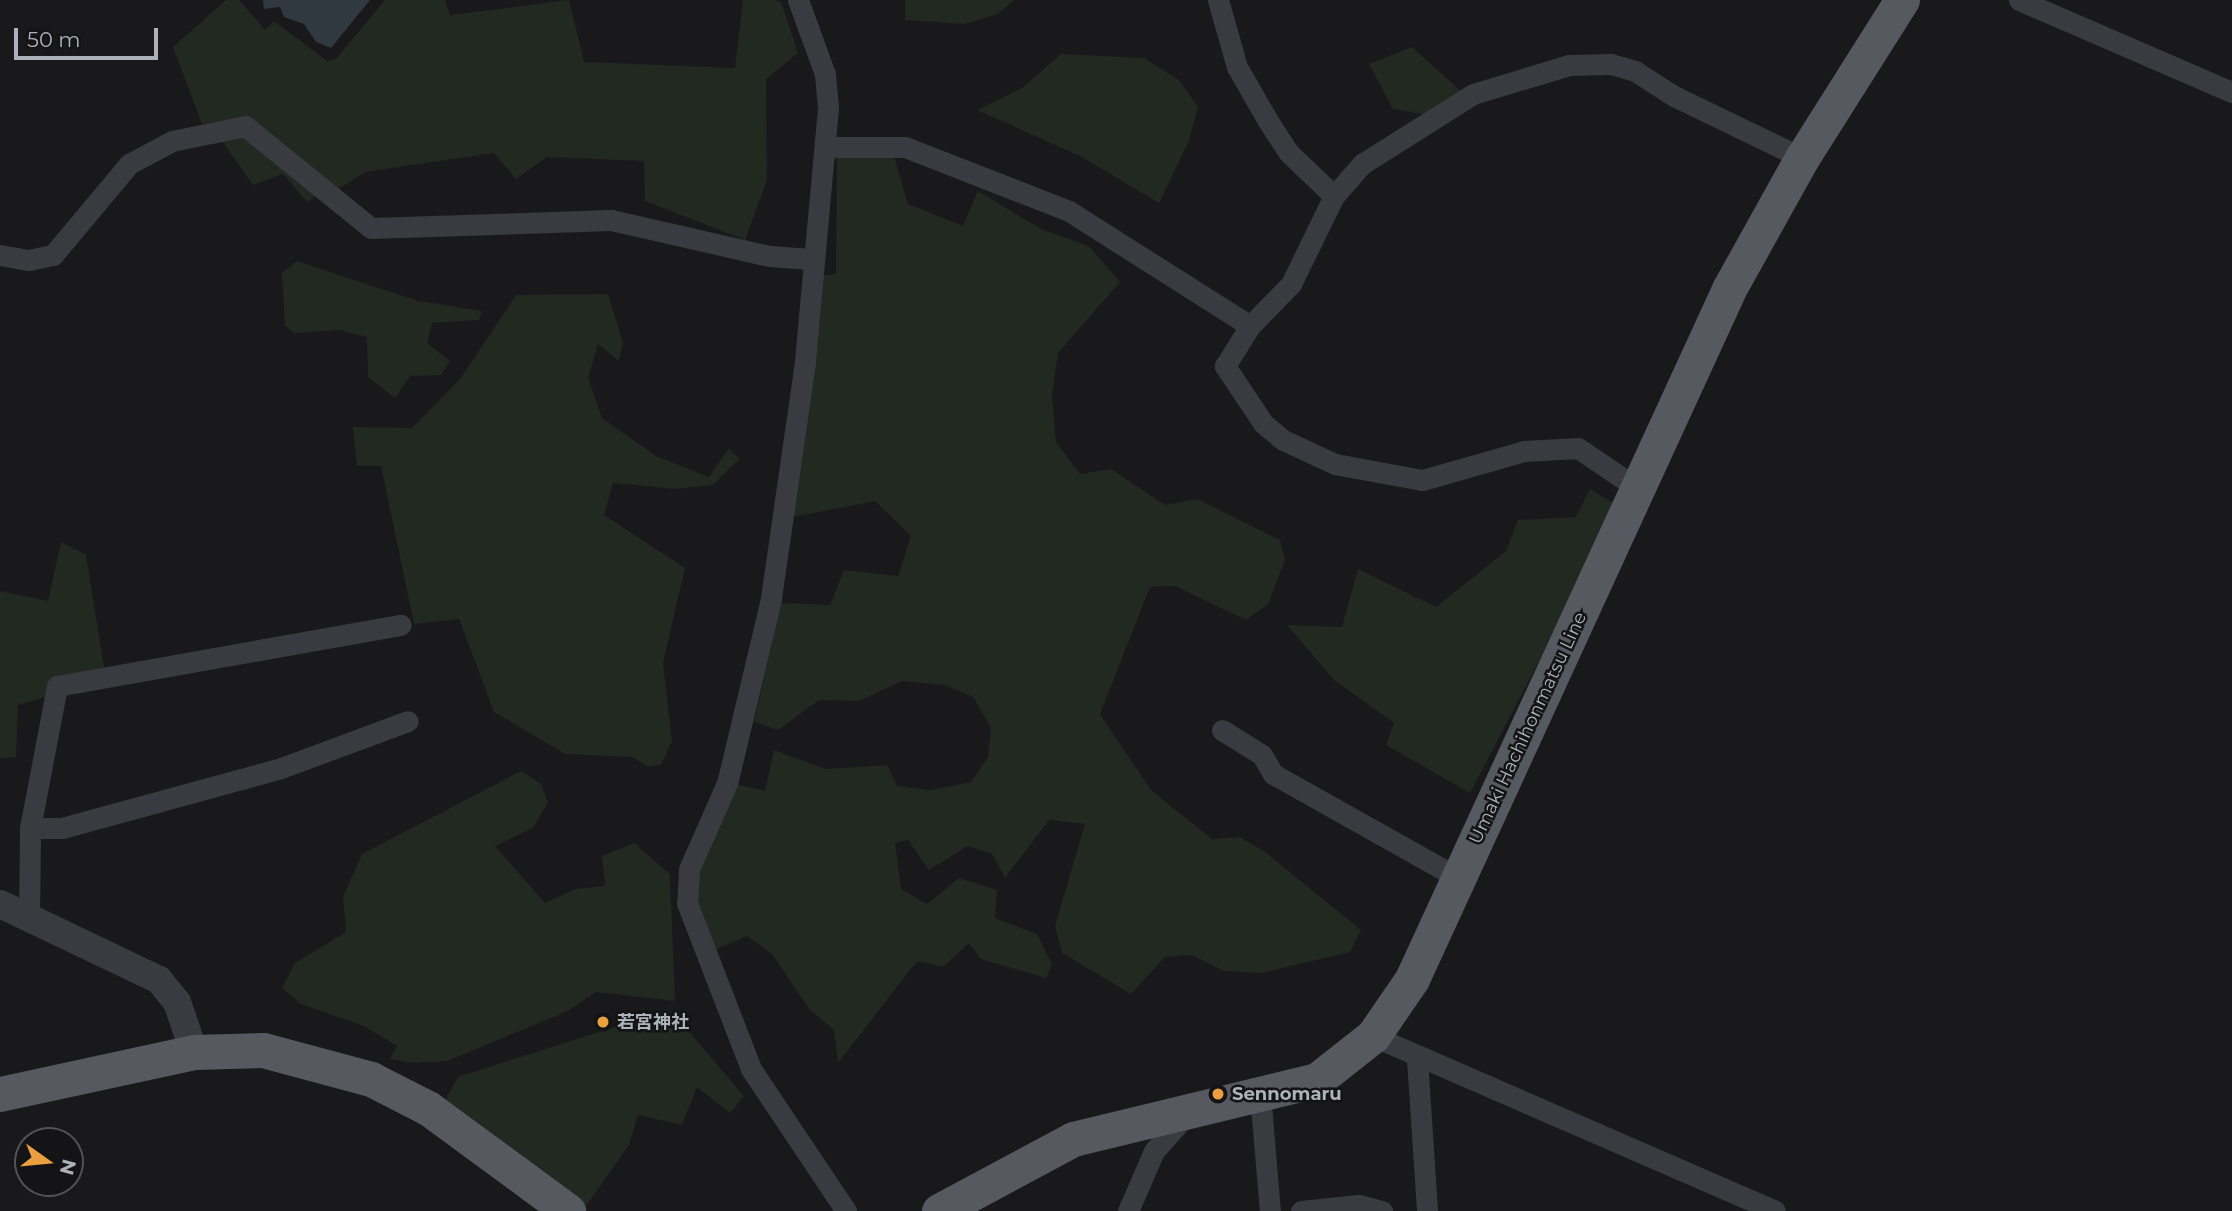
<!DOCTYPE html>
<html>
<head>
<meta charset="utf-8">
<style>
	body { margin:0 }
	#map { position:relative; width:2232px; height:1211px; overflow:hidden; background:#19191b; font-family:Montserrat,"Noto Sans JP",sans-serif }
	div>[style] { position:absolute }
	.green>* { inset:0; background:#212921 }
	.water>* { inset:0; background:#2f393f }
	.minor>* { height:21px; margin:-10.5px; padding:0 10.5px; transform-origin:10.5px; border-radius:10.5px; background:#3a3b40 }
	.tertiary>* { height:28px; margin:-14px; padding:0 14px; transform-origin:14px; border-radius:14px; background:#3a3b40 }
	.primary>* { height:35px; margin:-17.5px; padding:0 17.5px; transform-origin:17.5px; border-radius:17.5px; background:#56595f }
	.dots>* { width:19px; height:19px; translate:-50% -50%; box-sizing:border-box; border:4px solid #141416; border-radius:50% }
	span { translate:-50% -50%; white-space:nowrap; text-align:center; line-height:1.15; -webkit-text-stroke:5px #141416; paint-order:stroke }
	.street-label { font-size:18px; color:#acb2ba }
	.poi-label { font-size:18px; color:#acb2ba; font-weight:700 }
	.left { translate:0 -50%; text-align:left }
	.north { position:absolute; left:14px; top:1127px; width:70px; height:70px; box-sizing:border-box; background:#141416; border:2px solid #515358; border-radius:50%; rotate:105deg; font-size:19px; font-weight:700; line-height:28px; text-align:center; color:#acb2ba }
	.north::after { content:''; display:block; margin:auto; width:24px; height:32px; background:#ec9f3f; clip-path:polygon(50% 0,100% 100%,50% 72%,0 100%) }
	.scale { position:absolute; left:14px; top:28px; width:144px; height:32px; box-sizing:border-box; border:4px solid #acb2ba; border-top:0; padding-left:9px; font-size:21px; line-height:24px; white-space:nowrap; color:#acb2ba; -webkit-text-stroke:5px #141416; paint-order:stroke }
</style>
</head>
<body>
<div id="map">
	<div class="green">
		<i style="clip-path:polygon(226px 0,239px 0,265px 30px,274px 21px,327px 61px,336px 59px,385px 0,445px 0,450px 15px,569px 0,584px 62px,735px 68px,743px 0,774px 0,781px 2px,798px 53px,766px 79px,767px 180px,745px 240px,645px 201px,644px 161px,547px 157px,516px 179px,494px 153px,365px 172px,334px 192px,246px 120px,202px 124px,173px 47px)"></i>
		<i style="clip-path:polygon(905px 0,1014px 0,998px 14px,964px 24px,905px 20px)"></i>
		<i style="clip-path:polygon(1412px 47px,1461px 91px,1423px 114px,1393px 109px,1369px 64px)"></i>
		<i style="clip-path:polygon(1061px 54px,1144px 58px,1179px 80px,1198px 107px,1188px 143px,1159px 203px,1080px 156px,977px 110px,1022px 88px)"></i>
		<i style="clip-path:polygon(245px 130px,320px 193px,307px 202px,283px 174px,253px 185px,220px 138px)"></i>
		<i style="clip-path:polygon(837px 157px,894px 157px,908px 204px,963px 226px,978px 191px,1041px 229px,1089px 246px,1120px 282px,1058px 353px,1052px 396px,1056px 442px,1080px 474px,1111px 469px,1165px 505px,1197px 499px,1280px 540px,1285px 560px,1268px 604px,1246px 620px,1175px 586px,1150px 587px,1100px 714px,1151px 790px,1172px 807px,1212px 839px,1240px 837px,1265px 852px,1361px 930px,1350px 952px,1261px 973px,1224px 971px,1192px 955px,1165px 957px,1131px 994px,1062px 953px,1055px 926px,1085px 824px,1049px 820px,1005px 878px,992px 854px,968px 846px,929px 870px,908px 840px,895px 843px,901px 889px,927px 904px,959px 878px,997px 890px,995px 918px,1037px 934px,1052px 965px,1046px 978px,981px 959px,969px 943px,943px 967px,917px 961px,838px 1063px,834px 1030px,810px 1010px,772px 954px,747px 936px,714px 950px,695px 905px,698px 867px,731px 783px,765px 791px,774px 750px,825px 769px,887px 765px,897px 786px,931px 790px,971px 782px,988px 757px,991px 728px,973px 697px,945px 685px,902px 681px,859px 701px,819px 700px,778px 730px,754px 722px,781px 603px,830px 605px,844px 570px,898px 576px,911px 536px,875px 501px,788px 518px,818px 276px,836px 274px)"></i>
		<i style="clip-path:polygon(297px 261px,418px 301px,482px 311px,479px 320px,432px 323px,427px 343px,450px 361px,441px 375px,410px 376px,395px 398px,368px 377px,367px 337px,339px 330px,294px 333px,285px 325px,282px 273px)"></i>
		<i style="clip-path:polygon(608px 294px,623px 343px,619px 361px,598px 344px,588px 378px,602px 418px,656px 456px,709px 477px,729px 448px,739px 459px,713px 485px,676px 489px,613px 483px,604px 515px,685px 568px,663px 663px,672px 741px,661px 765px,646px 766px,633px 757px,565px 754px,494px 712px,459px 619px,414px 624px,381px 466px,357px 466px,353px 427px,412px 428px,460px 379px,516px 295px)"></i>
		<i style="clip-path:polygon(1590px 489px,1620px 507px,1470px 793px,1386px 745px,1394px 723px,1334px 680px,1287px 625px,1342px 627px,1358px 569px,1436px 607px,1506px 551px,1518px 520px,1576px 517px)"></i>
		<i style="clip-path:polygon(61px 542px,86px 555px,104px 667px,49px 696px,18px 705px,16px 757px,0 758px,0 591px,48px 601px)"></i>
		<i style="clip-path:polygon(521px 771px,541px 784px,548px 802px,533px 828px,495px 846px,545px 903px,575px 889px,605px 886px,602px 856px,634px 843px,670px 874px,675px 1001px,596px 992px,568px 1011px,447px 1061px,414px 1063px,390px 1059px,397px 1046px,364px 1026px,301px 1004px,282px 988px,295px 963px,346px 932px,343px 897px,362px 854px)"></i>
		<i style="clip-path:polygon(630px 1022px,685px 1027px,744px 1096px,730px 1113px,697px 1087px,682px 1125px,638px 1115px,629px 1145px,586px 1206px,443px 1104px,458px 1077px)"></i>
	</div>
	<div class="water">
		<i style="clip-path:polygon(263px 0,370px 0,331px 48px,316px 42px,304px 24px,284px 17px,280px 7px,264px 9px)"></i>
	</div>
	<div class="minor">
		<i style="left:798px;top:0;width:79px;rotate:70deg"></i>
		<i style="left:825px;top:74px;width:34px;rotate:85deg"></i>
		<i style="left:828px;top:108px;width:255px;rotate:95.2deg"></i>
		<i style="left:805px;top:362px;width:239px;rotate:98.2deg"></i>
		<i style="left:771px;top:599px;width:189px;rotate:103.4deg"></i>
		<i style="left:727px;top:783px;width:94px;rotate:113.8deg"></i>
		<i style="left:689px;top:869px;width:34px;rotate:93deg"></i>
		<i style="left:687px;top:903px;width:178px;rotate:68.9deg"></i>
		<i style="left:751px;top:1069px;width:171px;rotate:56.2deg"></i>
		<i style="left:1218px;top:0;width:70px;rotate:74.2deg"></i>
		<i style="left:1237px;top:67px;width:62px;rotate:60.1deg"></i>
		<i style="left:1268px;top:121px;width:38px;rotate:57deg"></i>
		<i style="left:1289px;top:153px;width:62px;rotate:43.7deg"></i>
		<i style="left:2019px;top:0;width:232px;rotate:23.4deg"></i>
		<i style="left:826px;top:147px;width:79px"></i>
		<i style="left:905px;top:147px;width:176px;rotate:21.3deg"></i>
		<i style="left:1069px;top:211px;width:214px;rotate:32.4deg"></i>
		<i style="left:0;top:255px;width:29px;rotate:10deg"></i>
		<i style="left:29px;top:260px;width:25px;rotate:-12deg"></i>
		<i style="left:53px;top:255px;width:119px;rotate:-50.1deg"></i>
		<i style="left:129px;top:164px;width:49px;rotate:-28.1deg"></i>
		<i style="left:172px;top:141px;width:75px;rotate:-11.6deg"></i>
		<i style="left:245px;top:126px;width:162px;rotate:39deg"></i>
		<i style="left:371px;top:228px;width:240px;rotate:-1.9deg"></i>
		<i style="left:611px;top:220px;width:163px;rotate:12.8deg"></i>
		<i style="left:770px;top:256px;width:40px;rotate:4.3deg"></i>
		<i style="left:1640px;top:490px;width:75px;rotate:-145.9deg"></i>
		<i style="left:1578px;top:448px;width:54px;rotate:176.8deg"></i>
		<i style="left:1524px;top:451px;width:106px;rotate:164.1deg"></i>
		<i style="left:1422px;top:480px;width:88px;rotate:-169.6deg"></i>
		<i style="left:1335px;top:464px;width:57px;rotate:-155.2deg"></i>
		<i style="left:1283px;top:440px;width:26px;rotate:-140deg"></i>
		<i style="left:1263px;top:423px;width:69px;rotate:-123.7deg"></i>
		<i style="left:1225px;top:366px;width:47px;rotate:-58deg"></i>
		<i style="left:1250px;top:326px;width:59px;rotate:-45.7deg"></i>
		<i style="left:1291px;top:284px;width:98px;rotate:-64deg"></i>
		<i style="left:1334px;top:196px;width:43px;rotate:-48.8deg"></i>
		<i style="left:1362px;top:164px;width:131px;rotate:-32.2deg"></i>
		<i style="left:1473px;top:94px;width:100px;rotate:-16.8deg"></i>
		<i style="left:1569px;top:65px;width:42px;rotate:-1.4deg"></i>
		<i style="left:1611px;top:64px;width:25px;rotate:16deg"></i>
		<i style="left:1635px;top:71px;width:46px;rotate:32.7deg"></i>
		<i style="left:1674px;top:96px;width:142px;rotate:25.8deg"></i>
		<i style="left:1222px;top:730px;width:47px;rotate:32deg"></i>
		<i style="left:1262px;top:755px;width:22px;rotate:60deg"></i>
		<i style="left:1273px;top:774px;width:212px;rotate:29.3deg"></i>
		<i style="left:30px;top:828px;width:32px"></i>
		<i style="left:62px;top:828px;width:227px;rotate:-15.3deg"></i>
		<i style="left:281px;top:768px;width:135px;rotate:-20.3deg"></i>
		<i style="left:29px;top:916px;width:88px;rotate:-89.3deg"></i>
		<i style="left:30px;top:828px;width:145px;rotate:-79.2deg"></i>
		<i style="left:57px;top:686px;width:349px;rotate:-10.1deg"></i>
		<i style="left:1373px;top:1036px;width:438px;rotate:23.5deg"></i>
		<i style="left:1417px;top:1059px;width:152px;rotate:86.2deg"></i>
		<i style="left:1260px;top:1093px;width:118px;rotate:85.2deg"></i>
		<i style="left:1128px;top:1211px;width:65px;rotate:-66.6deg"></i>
		<i style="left:1154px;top:1151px;width:50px;rotate:-48.3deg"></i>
		<i style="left:1301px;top:1211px;width:58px;rotate:-5.9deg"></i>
		<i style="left:1359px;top:1205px;width:24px;rotate:15deg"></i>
	</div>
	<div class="tertiary">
		<i style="left:0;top:904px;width:176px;rotate:25.5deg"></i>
		<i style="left:159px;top:980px;width:28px;rotate:51deg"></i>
		<i style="left:177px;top:1002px;width:53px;rotate:71.2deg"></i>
	</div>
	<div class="primary">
		<i style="left:0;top:1094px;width:198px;rotate:-12.2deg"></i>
		<i style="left:194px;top:1052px;width:69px;rotate:-1.7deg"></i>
		<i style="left:263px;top:1050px;width:112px;rotate:15deg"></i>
		<i style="left:371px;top:1079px;width:64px;rotate:27deg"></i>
		<i style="left:428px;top:1108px;width:174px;rotate:36.3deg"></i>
		<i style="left:939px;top:1211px;width:152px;rotate:-28.2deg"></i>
		<i style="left:1073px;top:1139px;width:251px;rotate:-13.6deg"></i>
		<i style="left:1317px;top:1080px;width:71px;rotate:-38.2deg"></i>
		<i style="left:1373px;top:1036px;width:69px;rotate:-55.6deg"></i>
		<i style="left:1412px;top:979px;width:759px;rotate:-65.32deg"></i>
		<i style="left:1729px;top:289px;width:150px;rotate:-60.9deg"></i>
		<i style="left:1802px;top:158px;width:187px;rotate:-57.7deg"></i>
	</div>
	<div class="dots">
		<i style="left:603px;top:1022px;background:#ec9f3f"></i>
		<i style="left:1218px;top:1094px;background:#ec9f3f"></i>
	</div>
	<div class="street-label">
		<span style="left:1528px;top:728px;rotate:-65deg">Umaki Hachihonmatsu Line</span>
	</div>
	<div class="poi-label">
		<span class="left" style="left:617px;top:1022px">若宮神社</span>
		<span class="left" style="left:1232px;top:1094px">Sennomaru</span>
	</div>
	<div class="north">N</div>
	<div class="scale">50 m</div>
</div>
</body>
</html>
